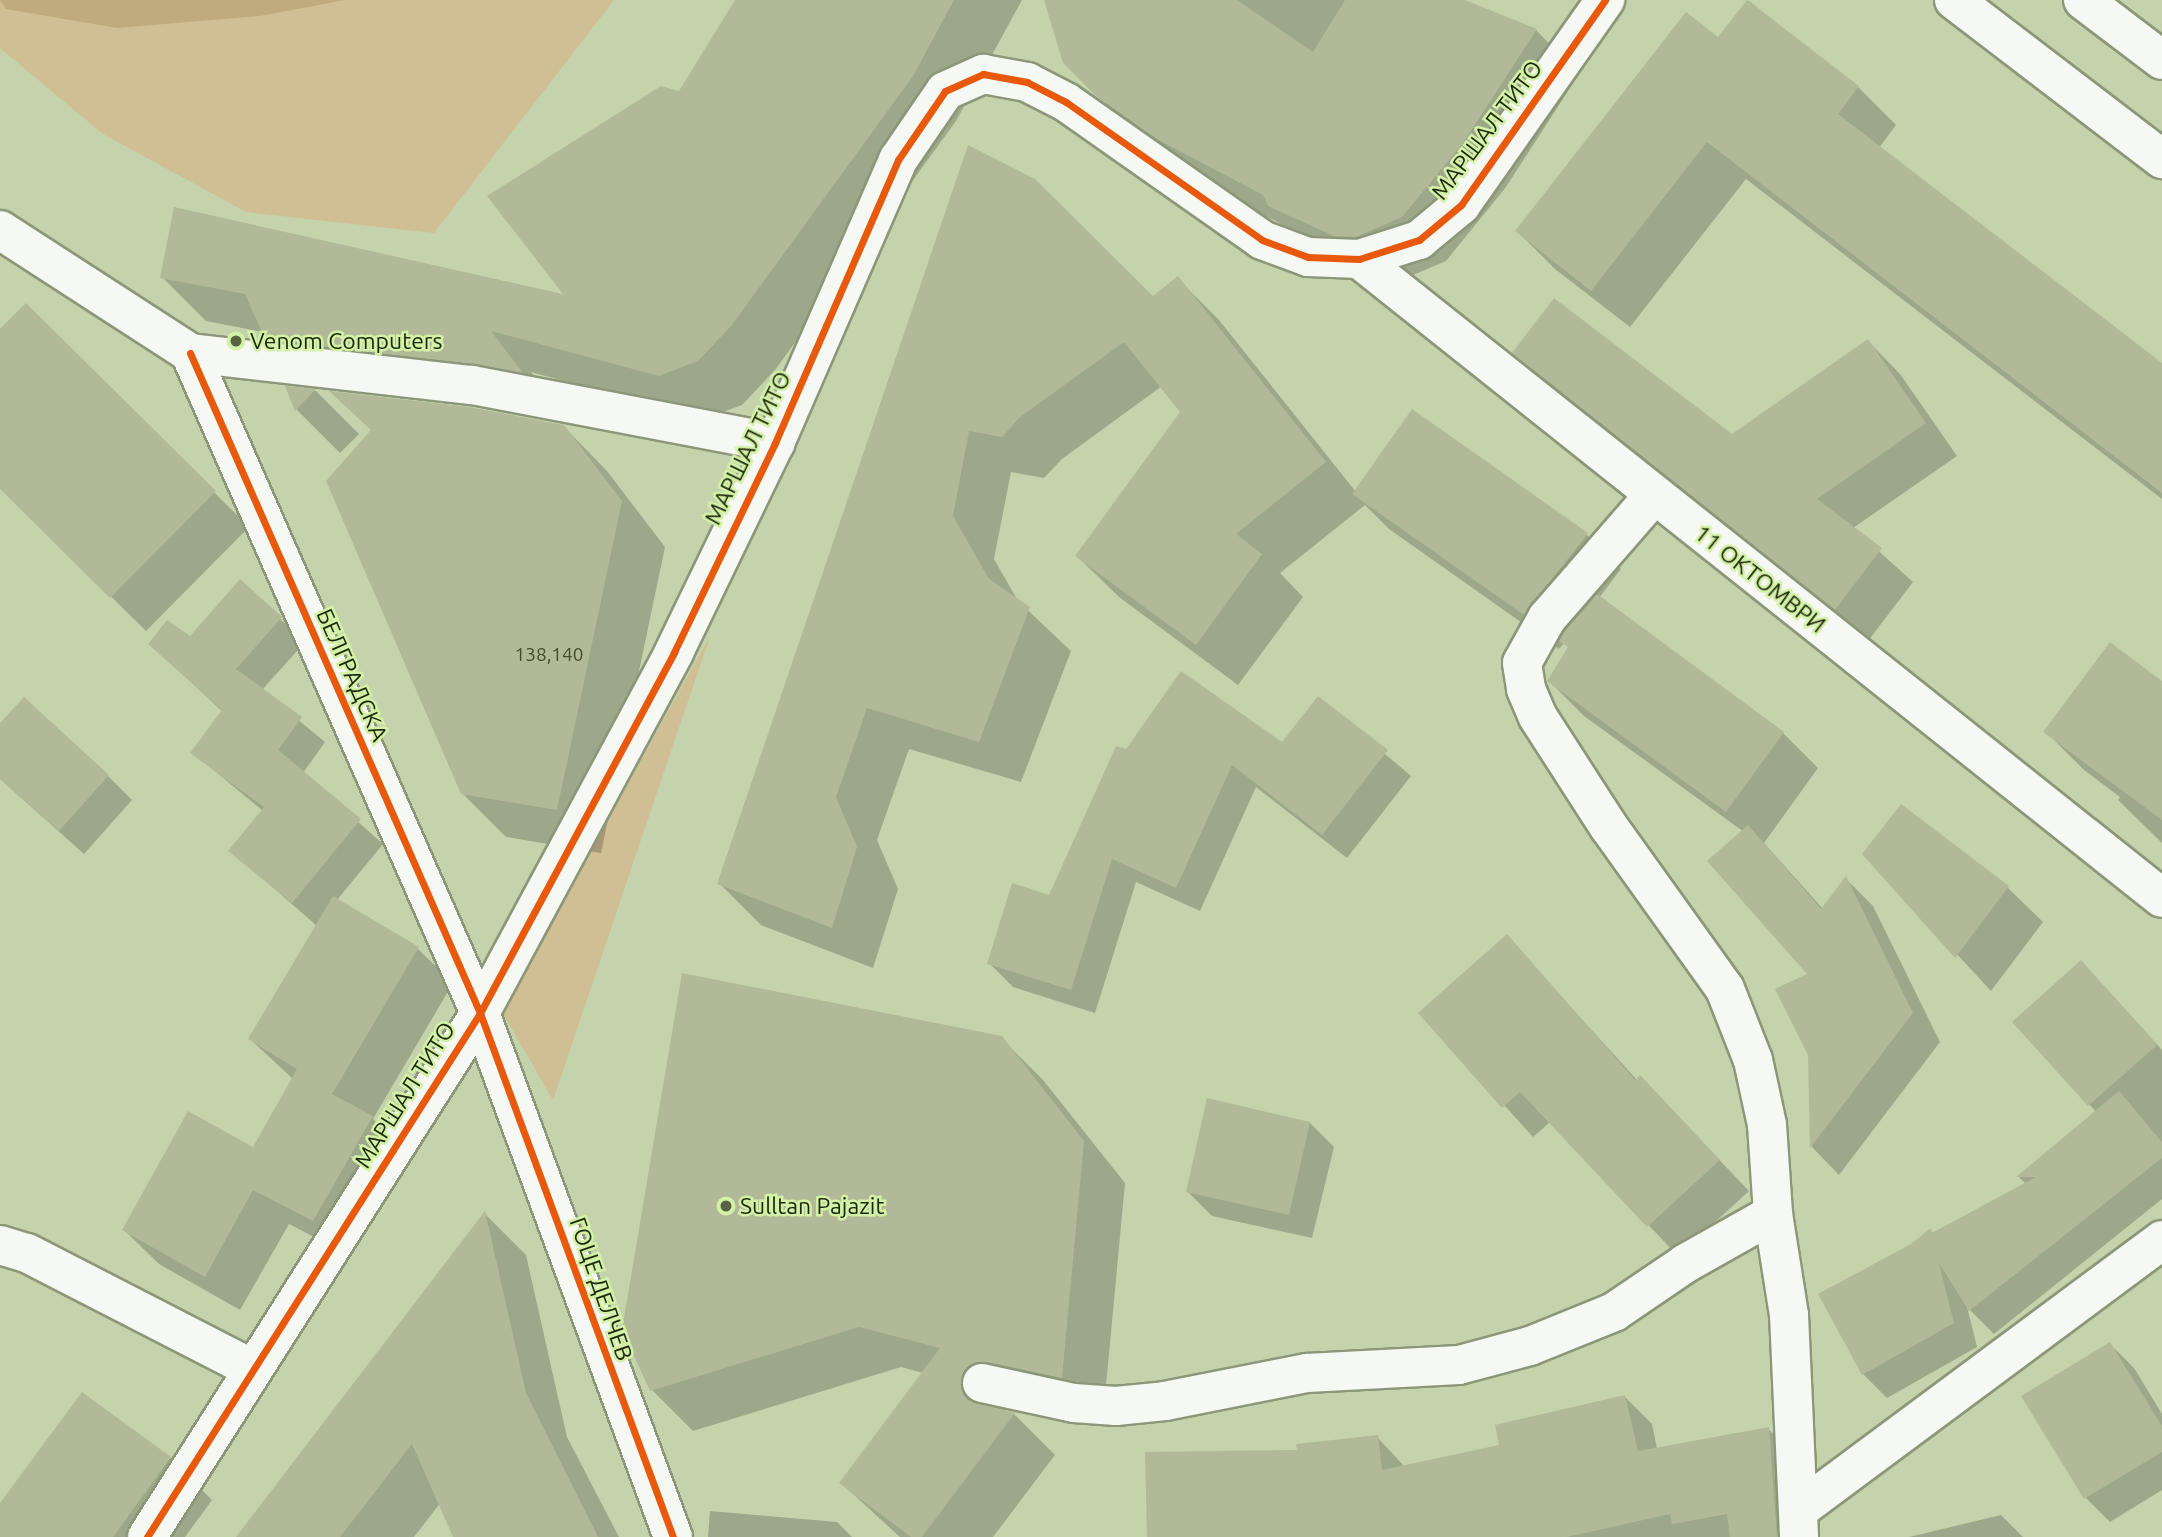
<!DOCTYPE html>
<html>
<head>
<meta charset="utf-8">
<style>
	body { margin:0 }
	#map { position:relative; width:2162px; height:1537px; overflow:hidden; background:#c4d3ac; font-family:Ubuntu,sans-serif }
	div>[style] { position:absolute }
	.green>* { inset:0; background:#d0be94 }
	.forest>* { inset:0; background:#bfab7e }
	.shadow>* { inset:0; background:#0003 }
	.building>* { inset:0; background:#b2b998 }
	.roads { filter:drop-shadow(2px 0 #8b9778) drop-shadow(-2px 0 #8b9778) drop-shadow(0 2px #8b9778) drop-shadow(0 -2px #8b9778) }
	.minor>* { height:38px; margin:-19px; padding:0 19px; transform-origin:19px; border-radius:19px; background:#f6f8f3 }
	.cycleway>* { height:7px; margin:-3.5px; padding:0 3.5px; transform-origin:3.5px; border-radius:3.5px; background:#e8590c }
	.dots>* { width:19px; height:19px; translate:-50% -50%; box-sizing:border-box; border:4px solid #d4f1a8; border-radius:50% }
	span { translate:-50% -50%; white-space:nowrap; text-align:center; line-height:1.15; -webkit-text-stroke:5px #d4f1a8; paint-order:stroke }
	.number-label { font-size:19px; color:#424c2e }
	.number-label span { -webkit-text-stroke-width:0 }
	.street-label { font-size:23px; color:#1d270a }
	.poi-label { font-size:23px; color:#1d270a }
	.left { translate:0 -50%; text-align:left }
</style>
</head>
<body>
<div id="map">
	<div class="green">
		<i style="clip-path:polygon(0 0,614px 0,434px 233px,246px 212px,103px 134px,0 48px)"></i>
		<i style="clip-path:polygon(710px 636px,553px 1100px,502px 1012px)"></i>
	</div>
	<div class="forest">
		<i style="clip-path:polygon(0 0,345px 0,260px 16px,117px 28px,6px 9px)"></i>
	</div>
	<div class="shadow">
		<i style="clip-path:polygon(738px 0,1022px 0,956px 121px,775px 370px,742px 405px,704px 419px,531px 372px,564px 415px,310px 383px,263px 332px,206px 321px,162px 277px,567px 297px,680px 93px)"></i>
		<i style="clip-path:polygon(1055px 0,1462px 0,1536px 30px,1579px 74px,1506px 187px,1446px 261px,1401px 280px,1314px 250px,1296px 232px,1199px 180px,1141px 139px,1065px 62px)"></i>
		<i style="clip-path:polygon(1749px 1px,1858px 87px,1896px 125px,1879px 148px,2162px 365px,2162px 499px,1746px 179px,1630px 327px,1555px 269px,1517px 231px,1719px 40px)"></i>
		<i style="clip-path:polygon(969px 147px,1153px 298px,1178px 279px,1219px 320px,1356px 492px,1587px 535px,1621px 569px,1599px 598px,1783px 733px,1818px 768px,1764px 843px,1823px 909px,1846px 879px,1873px 906px,1940px 1042px,1839px 1175px,1812px 1147px,1810px 975px,1744px 832px,1584px 716px,1549px 681px,1569px 648px,1564px 643px,1559px 649px,1389px 529px,1365px 505px,1280px 573px,1303px 597px,1238px 685px,1119px 597px,1077px 556px,1183px 412px,1162px 386px,1062px 459px,1044px 478px,1011px 472px,994px 559px,1018px 601px,1071px 651px,1021px 782px,909px 749px,877px 840px,898px 889px,873px 968px,761px 925px,719px 883px)"></i>
		<i style="clip-path:polygon(26px 305px,249px 527px,146px 631px,0 487px,0 331px)"></i>
		<i style="clip-path:polygon(1868px 341px,1900px 374px,1957px 456px,1853px 528px,1913px 582px,1868px 641px,1547px 385px,1514px 353px,1732px 436px)"></i>
		<i style="clip-path:polygon(287px 388px,316px 391px,359px 434px,340px 453px,297px 410px)"></i>
		<i style="clip-path:polygon(334px 393px,563px 426px,607px 471px,665px 547px,601px 853px,506px 837px,462px 793px,372px 431px)"></i>
		<i style="clip-path:polygon(240px 582px,305px 642px,262px 690px,325px 742px,303px 773px,383px 844px,337px 900px,418px 949px,453px 983px,373px 1119px,406px 1153px,349px 1255px,289px 1224px,240px 1310px,159px 1264px,124px 1230px,254px 1150px,293px 1079px,250px 1039px,317px 926px,230px 850px,263px 811px,193px 753px,223px 712px,150px 644px,190px 638px)"></i>
		<i style="clip-path:polygon(2162px 683px,2162px 843px,2118px 800px,2120px 797px,2084px 770px,2046px 732px)"></i>
		<i style="clip-path:polygon(1319px 698px,1411px 776px,1347px 858px,1256px 787px,1200px 911px,1136px 882px,1095px 1013px,1013px 987px,989px 963px,1050px 897px,1127px 752px,1282px 745px)"></i>
		<i style="clip-path:polygon(0 726px,108px 776px,132px 800px,84px 854px,0 779px)"></i>
		<i style="clip-path:polygon(1901px 806px,2008px 888px,2043px 922px,1991px 991px,1864px 854px)"></i>
		<i style="clip-path:polygon(1506px 936px,1637px 1080px,1640px 1077px,1749px 1191px,1678px 1256px,1550px 1122px,1533px 1137px,1421px 1013px)"></i>
		<i style="clip-path:polygon(2104px 986px,2162px 1050px,2162px 1199px,1994px 1334px,1967px 1307px,1977px 1347px,1887px 1398px,1863px 1374px,1912px 1245px,1931px 1231px,1934px 1234px,2026px 1184px,2019px 1177px,2096px 1112px,2015px 1022px)"></i>
		<i style="clip-path:polygon(1001px 1038px,1043px 1080px,1125px 1183px,1103px 1418px,1029px 1402px,1003px 1411px,1014px 1414px,1055px 1455px,993px 1537px,900px 1537px,841px 1483px,923px 1373px,901px 1367px,693px 1431px,652px 1390px)"></i>
		<i style="clip-path:polygon(1310px 1123px,1334px 1147px,1312px 1238px,1212px 1216px,1188px 1192px)"></i>
		<i style="clip-path:polygon(485px 1214px,526px 1255px,567px 1437px,619px 1537px,457px 1537px,441px 1502px,414px 1537px,249px 1537px)"></i>
		<i style="clip-path:polygon(2110px 1344px,2134px 1368px,2162px 1414px,2162px 1490px,2110px 1522px,2086px 1498px,2023px 1396px)"></i>
		<i style="clip-path:polygon(82px 1394px,170px 1458px,212px 1500px,185px 1537px,0 1537px,0 1506px)"></i>
		<i style="clip-path:polygon(1625px 1397px,1652px 1424px,1657px 1449px,1768px 1429px,1796px 1456px,1802px 1532px,1776px 1537px,1149px 1537px,1299px 1452px,1377px 1437px,1405px 1467px,1501px 1447px)"></i>
		<i style="clip-path:polygon(710px 1511px,837px 1522px,852px 1537px,708px 1537px)"></i>
		<i style="clip-path:polygon(2001px 1515px,2023px 1537px,1909px 1537px)"></i>
	</div>
	<div class="building">
		<i style="clip-path:polygon(735px 0,954px 0,913px 76px,731px 326px,698px 361px,659px 376px,491px 331px,523px 373px,265px 339px,245px 294px,160px 278px,174px 207px,563px 294px,487px 196px,661px 86px,679px 91px)"></i>
		<i style="clip-path:polygon(1044px 0,1237px 0,1313px 52px,1345px 0,1465px 0,1537px 29px,1463px 143px,1402px 217px,1356px 237px,1334px 236px,1268px 206px,1263px 195px,1153px 137px,1095px 95px,1063px 63px)"></i>
		<i style="clip-path:polygon(1747px 0,1859px 86px,1838px 114px,2162px 363px,2162px 493px,1707px 142px,1591px 291px,1515px 231px,1686px 12px,1718px 37px)"></i>
		<i style="clip-path:polygon(968px 145px,1035px 179px,1153px 296px,1178px 276px,1326px 462px,1236px 534px,1262px 554px,1196px 645px,1075px 556px,1180px 412px,1124px 342px,1020px 417px,1002px 437px,969px 431px,953px 516px,989px 579px,1030px 607px,979px 742px,867px 708px,836px 797px,857px 847px,832px 928px,717px 884px)"></i>
		<i style="clip-path:polygon(1554px 298px,1732px 434px,1868px 339px,1926px 423px,1817px 499px,1882px 548px,1835px 610px,1512px 353px)"></i>
		<i style="clip-path:polygon(26px 303px,216px 491px,110px 598px,0 489px,0 329px)"></i>
		<i style="clip-path:polygon(285px 386px,316px 389px,295px 411px)"></i>
		<i style="clip-path:polygon(329px 391px,469px 407px,564px 425px,622px 501px,557px 810px,461px 794px,326px 481px,371px 430px)"></i>
		<i style="clip-path:polygon(1412px 409px,1588px 533px,1524px 615px,1352px 494px)"></i>
		<i style="clip-path:polygon(240px 579px,282px 617px,236px 669px,302px 717px,278px 750px,361px 819px,292px 903px,228px 851px,264px 807px,190px 753px,222px 710px,148px 644px,167px 620px,190px 636px)"></i>
		<i style="clip-path:polygon(1597px 594px,1784px 732px,1726px 812px,1547px 681px,1568px 647px,1559px 641px,1565px 631px)"></i>
		<i style="clip-path:polygon(2110px 642px,2162px 681px,2162px 820px,2043px 732px)"></i>
		<i style="clip-path:polygon(1181px 671px,1282px 742px,1318px 696px,1388px 750px,1322px 835px,1232px 765px,1176px 888px,1112px 859px,1071px 990px,987px 964px,1012px 883px,1049px 895px,1116px 746px,1126px 749px)"></i>
		<i style="clip-path:polygon(24px 697px,109px 775px,59px 831px,0 779px,0 723px)"></i>
		<i style="clip-path:polygon(1901px 804px,2009px 886px,1955px 958px,1862px 854px)"></i>
		<i style="clip-path:polygon(1748px 825px,1821px 909px,1846px 876px,1913px 1013px,1810px 1148px,1808px 1055px,1775px 989px,1807px 974px,1707px 861px)"></i>
		<i style="clip-path:polygon(333px 896px,419px 947px,332px 1094px,373px 1116px,313px 1221px,253px 1190px,205px 1277px,122px 1230px,188px 1111px,253px 1147px,297px 1069px,248px 1039px)"></i>
		<i style="clip-path:polygon(1507px 934px,1635px 1080px,1640px 1075px,1720px 1160px,1647px 1227px,1520px 1092px,1502px 1108px,1418px 1013px)"></i>
		<i style="clip-path:polygon(2081px 960px,2157px 1045px,2088px 1106px,2012px 1022px)"></i>
		<i style="clip-path:polygon(682px 973px,1002px 1036px,1084px 1141px,1062px 1378px,987px 1362px,965px 1369px,961px 1389px,968px 1400px,1015px 1413px,922px 1537px,911px 1537px,839px 1483px,940px 1348px,859px 1327px,650px 1391px,622px 1330px)"></i>
		<i style="clip-path:polygon(2119px 1091px,2162px 1142px,2162px 1158px,1969px 1311px,1939px 1263px,1954px 1323px,1862px 1375px,1818px 1294px,1911px 1244px,1931px 1228px,1932px 1233px,2036px 1177px,2016px 1177px)"></i>
		<i style="clip-path:polygon(1207px 1098px,1310px 1122px,1289px 1215px,1186px 1192px)"></i>
		<i style="clip-path:polygon(485px 1211px,526px 1393px,598px 1537px,453px 1537px,412px 1444px,340px 1537px,236px 1537px)"></i>
		<i style="clip-path:polygon(2110px 1342px,2162px 1426px,2162px 1452px,2084px 1499px,2021px 1396px)"></i>
		<i style="clip-path:polygon(82px 1392px,171px 1457px,113px 1537px,0 1537px,0 1503px)"></i>
		<i style="clip-path:polygon(1625px 1395px,1638px 1451px,1769px 1427px,1777px 1537px,1730px 1537px,1727px 1514px,1672px 1524px,1670px 1514px,1567px 1537px,1147px 1537px,1145px 1452px,1297px 1450px,1296px 1444px,1378px 1435px,1382px 1470px,1499px 1445px,1495px 1425px)"></i>
	</div>
	<div class="roads">
		<div class="minor">
			<i style="left:1954px;top:0;width:262px;rotate:37.4deg"></i>
			<i style="left:2083px;top:0;width:99px;rotate:37.2deg"></i>
			<i style="left:0;top:230px;width:226px;rotate:32.9deg"></i>
			<i style="left:190px;top:353px;width:284px;rotate:6.5deg"></i>
			<i style="left:472px;top:385px;width:309px;rotate:10.8deg"></i>
			<i style="left:1359px;top:259px;width:1026px;rotate:38.51deg"></i>
			<i style="left:190px;top:353px;width:721px;rotate:66.28deg"></i>
			<i style="left:480px;top:1013px;width:558px;rotate:69.78deg"></i>
			<i style="left:1654px;top:495px;width:163px;rotate:131deg"></i>
			<i style="left:1547px;top:618px;width:51px;rotate:119.1deg"></i>
			<i style="left:1522px;top:663px;width:26px;rotate:81deg"></i>
			<i style="left:1526px;top:689px;width:30px;rotate:67deg"></i>
			<i style="left:1538px;top:717px;width:131px;rotate:57.2deg"></i>
			<i style="left:1609px;top:827px;width:199px;rotate:54.4deg"></i>
			<i style="left:1725px;top:989px;width:76px;rotate:68.5deg"></i>
			<i style="left:1753px;top:1060px;width:66px;rotate:77.8deg"></i>
			<i style="left:1767px;top:1125px;width:89px;rotate:86.1deg"></i>
			<i style="left:1773px;top:1214px;width:102px;rotate:81deg"></i>
			<i style="left:1789px;top:1315px;width:222px;rotate:87.4deg"></i>
			<i style="left:0;top:1245px;width:28px;rotate:17deg"></i>
			<i style="left:27px;top:1253px;width:254px;rotate:27.2deg"></i>
			<i style="left:982px;top:1383px;width:94px;rotate:12.3deg"></i>
			<i style="left:1074px;top:1403px;width:42px;rotate:4.1deg"></i>
			<i style="left:1116px;top:1406px;width:49px;rotate:-5.8deg"></i>
			<i style="left:1165px;top:1401px;width:145px;rotate:-11.2deg"></i>
			<i style="left:1307px;top:1373px;width:152px;rotate:-3deg"></i>
			<i style="left:1459px;top:1365px;width:73px;rotate:-15deg"></i>
			<i style="left:1530px;top:1346px;width:91px;rotate:-22deg"></i>
			<i style="left:1614px;top:1312px;width:87px;rotate:-34.2deg"></i>
			<i style="left:1686px;top:1263px;width:100px;rotate:-29.4deg"></i>
			<i style="left:1800px;top:1509px;width:451px;rotate:-36.6deg"></i>
			<i style="left:147px;top:1537px;width:621px;rotate:-57.56deg"></i>
			<i style="left:480px;top:1013px;width:410px;rotate:-61.7deg"></i>
			<i style="left:674px;top:652px;width:232px;rotate:-64.2deg"></i>
			<i style="left:775px;top:443px;width:309px;rotate:-66.5deg"></i>
			<i style="left:898px;top:160px;width:83px;rotate:-55.7deg"></i>
			<i style="left:945px;top:91px;width:42px;rotate:-24.1deg"></i>
			<i style="left:983px;top:74px;width:45px;rotate:10.3deg"></i>
			<i style="left:1027px;top:82px;width:44px;rotate:27.1deg"></i>
			<i style="left:1066px;top:102px;width:240px;rotate:35.1deg"></i>
			<i style="left:1262px;top:240px;width:49px;rotate:20.3deg"></i>
			<i style="left:1308px;top:257px;width:51px;rotate:2.2deg"></i>
			<i style="left:1359px;top:259px;width:63px;rotate:-17.6deg"></i>
			<i style="left:1419px;top:240px;width:55px;rotate:-39.8deg"></i>
			<i style="left:1461px;top:205px;width:251px;rotate:-54.9deg"></i>
		</div>
	</div>
	<div class="cycleway">
		<i style="left:190px;top:353px;width:721px;rotate:66.28deg"></i>
		<i style="left:480px;top:1013px;width:558px;rotate:69.78deg"></i>
		<i style="left:147px;top:1537px;width:621px;rotate:-57.56deg"></i>
		<i style="left:480px;top:1013px;width:410px;rotate:-61.7deg"></i>
		<i style="left:674px;top:652px;width:232px;rotate:-64.2deg"></i>
		<i style="left:775px;top:443px;width:309px;rotate:-66.5deg"></i>
		<i style="left:898px;top:160px;width:83px;rotate:-55.7deg"></i>
		<i style="left:945px;top:91px;width:42px;rotate:-24.1deg"></i>
		<i style="left:983px;top:74px;width:45px;rotate:10.3deg"></i>
		<i style="left:1027px;top:82px;width:44px;rotate:27.1deg"></i>
		<i style="left:1066px;top:102px;width:240px;rotate:35.1deg"></i>
		<i style="left:1262px;top:240px;width:49px;rotate:20.3deg"></i>
		<i style="left:1308px;top:257px;width:51px;rotate:2.2deg"></i>
		<i style="left:1359px;top:259px;width:63px;rotate:-17.6deg"></i>
		<i style="left:1419px;top:240px;width:55px;rotate:-39.8deg"></i>
		<i style="left:1461px;top:205px;width:251px;rotate:-54.9deg"></i>
	</div>
	<div class="dots">
		<i style="left:236px;top:341px;background:#576343"></i>
		<i style="left:726px;top:1206px;background:#576343"></i>
	</div>
	<div class="number-label">
		<span style="left:549px;top:655px">138,140</span>
	</div>
	<div class="street-label">
		<span style="left:1487px;top:130px;rotate:-53deg">МАРШАЛ ТИТО</span>
		<span style="left:748px;top:448px;rotate:-64deg">МАРШАЛ ТИТО</span>
		<span style="left:1760px;top:579px;rotate:38deg">11 ОКТОМВРИ</span>
		<span style="left:352px;top:675px;rotate:66deg">БЕЛГРАДСКА</span>
		<span style="left:405px;top:1095px;rotate:-58deg">МАРШАЛ ТИТО</span>
		<span style="left:601px;top:1289px;rotate:71deg">ГОЦЕ ДЕЛЧЕВ</span>
	</div>
	<div class="poi-label">
		<span class="left" style="left:250px;top:341px">Venom Computers</span>
		<span class="left" style="left:740px;top:1206px">Sulltan Pajazit</span>
	</div>
</div>
</body>
</html>
